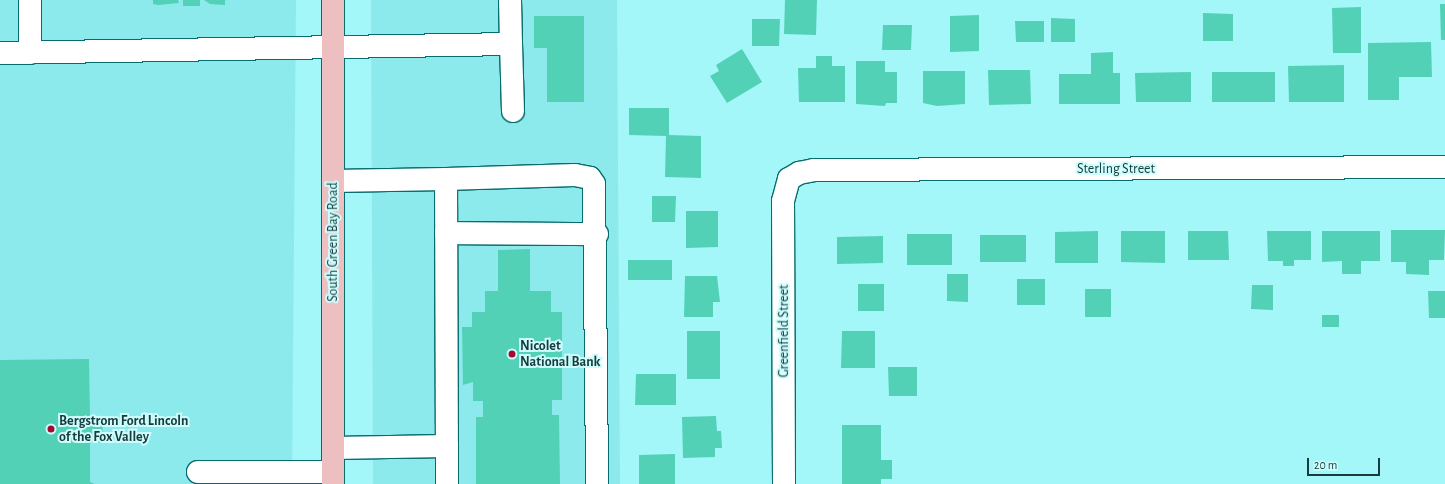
<!DOCTYPE html>
<html>
<head>
<meta charset="utf-8">
<style>
	body { margin:0 }
	#map { position:relative; width:1445px; height:484px; overflow:hidden; background:#a3f7f8; font-family:"Alegreya Sans",sans-serif }
	div>[style] { position:absolute }
	.built>* { inset:0; background:#8deaec }
	.building>* { inset:0; background:#52d1b7 }
	.roads { filter:drop-shadow(1px 0 #076c6e) drop-shadow(-1px 0 #076c6e) drop-shadow(0 1px #076c6e) drop-shadow(0 -1px #076c6e) }
	.minor>* { height:22px; margin:-11px; padding:0 11px; transform-origin:11px; border-radius:11px; background:#fff }
	.major>* { height:22px; margin:-11px; padding:0 11px; transform-origin:11px; border-radius:11px; background:#edbfc1 }
	.dots>* { width:11px; height:11px; translate:-50% -50%; box-sizing:border-box; border:2px solid #cefdfe; border-radius:50% }
	span { translate:-50% -50%; white-space:nowrap; text-align:center; line-height:1.15; -webkit-text-stroke:4px #cefdfe; paint-order:stroke }
	.street-label { font-size:14px; color:#183b3b }
	.poi-label { font-size:14px; color:#183b3b; font-weight:700 }
	.left { translate:0 -50%; text-align:left }
	.scale { position:absolute; left:1307px; top:458px; width:73px; height:18px; box-sizing:border-box; border:2px solid #183b3b; border-top:0; padding-left:5px; font-size:12px; line-height:14px; white-space:nowrap; color:#183b3b; -webkit-text-stroke:3px #cefdfe; paint-order:stroke }
</style>
</head>
<body>
<div id="map">
	<div class="built">
		<i style="clip-path:polygon(0 0,296px 0,292px 484px,0 484px)"></i>
		<i style="clip-path:polygon(371px 0,617px 0,620px 484px,373px 484px)"></i>
	</div>
	<div class="building">
		<i style="clip-path:polygon(153px 0,178px 0,179px 3px,158px 5px,153px 4px)"></i>
		<i style="clip-path:polygon(183px 0,200px 0,200px 6px,183px 6px)"></i>
		<i style="clip-path:polygon(204px 0,225px 0,225px 5px,210px 4px)"></i>
		<i style="clip-path:polygon(785px 0,817px 0,816px 35px,784px 34px)"></i>
		<i style="clip-path:polygon(1440px 4px,1445px 4px,1445px 40px,1441px 40px)"></i>
		<i style="clip-path:polygon(1361px 7px,1361px 53px,1333px 53px,1332px 8px)"></i>
		<i style="clip-path:polygon(1203px 13px,1233px 14px,1233px 41px,1203px 41px)"></i>
		<i style="clip-path:polygon(979px 15px,979px 51px,950px 52px,950px 16px)"></i>
		<i style="clip-path:polygon(534px 16px,584px 16px,584px 102px,547px 102px,547px 48px,534px 48px)"></i>
		<i style="clip-path:polygon(1051px 18px,1075px 19px,1075px 42px,1051px 42px)"></i>
		<i style="clip-path:polygon(752px 19px,780px 19px,779px 46px,752px 46px)"></i>
		<i style="clip-path:polygon(1015px 21px,1044px 21px,1044px 42px,1016px 42px)"></i>
		<i style="clip-path:polygon(883px 25px,912px 25px,911px 50px,882px 50px)"></i>
		<i style="clip-path:polygon(1431px 42px,1432px 77px,1399px 77px,1399px 100px,1368px 100px,1368px 43px)"></i>
		<i style="clip-path:polygon(742px 49px,762px 82px,727px 103px,710px 76px,719px 71px,716px 65px)"></i>
		<i style="clip-path:polygon(1113px 52px,1113px 73px,1120px 73px,1120px 104px,1059px 104px,1059px 74px,1091px 74px,1091px 53px)"></i>
		<i style="clip-path:polygon(816px 56px,832px 56px,832px 66px,845px 66px,845px 102px,799px 102px,798px 68px,816px 68px)"></i>
		<i style="clip-path:polygon(856px 61px,885px 61px,885px 72px,897px 72px,897px 103px,886px 103px,885px 106px,856px 104px)"></i>
		<i style="clip-path:polygon(1344px 65px,1344px 102px,1289px 102px,1288px 66px)"></i>
		<i style="clip-path:polygon(988px 70px,1030px 70px,1031px 104px,989px 105px)"></i>
		<i style="clip-path:polygon(923px 71px,965px 71px,965px 104px,937px 106px,923px 103px)"></i>
		<i style="clip-path:polygon(1191px 72px,1191px 102px,1136px 102px,1135px 73px)"></i>
		<i style="clip-path:polygon(1212px 72px,1275px 72px,1275px 102px,1212px 102px)"></i>
		<i style="clip-path:polygon(629px 108px,669px 108px,669px 135px,701px 136px,701px 178px,665px 177px,666px 136px,629px 135px)"></i>
		<i style="clip-path:polygon(652px 196px,676px 196px,675px 222px,652px 222px)"></i>
		<i style="clip-path:polygon(686px 211px,718px 211px,718px 247px,686px 248px)"></i>
		<i style="clip-path:polygon(1391px 230px,1445px 230px,1444px 260px,1429px 260px,1429px 275px,1406px 274px,1406px 262px,1391px 262px)"></i>
		<i style="clip-path:polygon(1098px 231px,1098px 263px,1055px 263px,1055px 232px)"></i>
		<i style="clip-path:polygon(1121px 231px,1165px 231px,1165px 263px,1121px 262px)"></i>
		<i style="clip-path:polygon(1188px 231px,1228px 231px,1229px 260px,1188px 260px)"></i>
		<i style="clip-path:polygon(1267px 231px,1311px 231px,1311px 260px,1294px 260px,1294px 266px,1283px 266px,1283px 261px,1268px 261px)"></i>
		<i style="clip-path:polygon(1322px 231px,1380px 231px,1380px 261px,1361px 261px,1361px 274px,1342px 274px,1342px 261px,1322px 262px)"></i>
		<i style="clip-path:polygon(907px 234px,952px 234px,952px 265px,907px 265px)"></i>
		<i style="clip-path:polygon(980px 235px,1026px 235px,1026px 262px,980px 262px)"></i>
		<i style="clip-path:polygon(883px 236px,883px 263px,837px 264px,837px 237px)"></i>
		<i style="clip-path:polygon(530px 249px,530px 291px,551px 291px,551px 312px,562px 312px,562px 400px,552px 400px,552px 415px,559px 415px,560px 484px,476px 484px,476px 417px,483px 417px,483px 401px,473px 401px,473px 382px,463px 385px,462px 327px,472px 327px,472px 312px,485px 312px,485px 291px,498px 291px,498px 250px)"></i>
		<i style="clip-path:polygon(628px 260px,672px 260px,672px 280px,628px 280px)"></i>
		<i style="clip-path:polygon(947px 274px,968px 274px,968px 302px,947px 301px)"></i>
		<i style="clip-path:polygon(685px 276px,717px 276px,720px 302px,713px 302px,713px 317px,684px 317px)"></i>
		<i style="clip-path:polygon(1017px 279px,1045px 279px,1045px 305px,1017px 305px)"></i>
		<i style="clip-path:polygon(858px 284px,884px 284px,884px 311px,858px 311px)"></i>
		<i style="clip-path:polygon(1252px 285px,1273px 285px,1273px 310px,1251px 309px)"></i>
		<i style="clip-path:polygon(1085px 289px,1111px 289px,1111px 317px,1085px 317px)"></i>
		<i style="clip-path:polygon(1428px 291px,1445px 291px,1445px 318px,1429px 318px)"></i>
		<i style="clip-path:polygon(1322px 315px,1339px 315px,1339px 327px,1322px 327px)"></i>
		<i style="clip-path:polygon(687px 331px,720px 331px,720px 379px,687px 379px)"></i>
		<i style="clip-path:polygon(842px 331px,875px 331px,875px 368px,841px 368px)"></i>
		<i style="clip-path:polygon(89px 359px,90px 416px,102px 416px,103px 443px,90px 443px,90px 482px,95px 484px,0 484px,0 360px)"></i>
		<i style="clip-path:polygon(888px 367px,917px 367px,917px 396px,889px 396px)"></i>
		<i style="clip-path:polygon(636px 374px,676px 374px,676px 405px,635px 405px)"></i>
		<i style="clip-path:polygon(716px 416px,717px 431px,721px 431px,722px 448px,715px 448px,715px 457px,683px 458px,682px 417px)"></i>
		<i style="clip-path:polygon(842px 425px,881px 425px,881px 460px,892px 460px,892px 479px,881px 479px,881px 484px,842px 484px)"></i>
		<i style="clip-path:polygon(675px 454px,675px 484px,639px 484px,639px 455px)"></i>
	</div>
	<div class="roads">
		<div class="minor">
			<i style="left:510px;top:0;width:44px;rotate:88.7deg"></i>
			<i style="left:0;top:53px;width:511px;rotate:-1.01deg"></i>
			<i style="left:511px;top:44px;width:67px;rotate:88.3deg"></i>
			<i style="left:30px;top:53px;width:53px;rotate:-90deg"></i>
			<i style="left:446px;top:179px;width:129px;rotate:-1.8deg"></i>
			<i style="left:575px;top:175px;width:15px;rotate:11deg"></i>
			<i style="left:590px;top:178px;width:7px;rotate:56deg"></i>
			<i style="left:594px;top:184px;width:300px;rotate:89.4deg"></i>
			<i style="left:333px;top:181px;width:113px;rotate:-1deg"></i>
			<i style="left:446px;top:179px;width:267px;rotate:89.8deg"></i>
			<i style="left:446px;top:233px;width:151px;rotate:0.4deg"></i>
			<i style="left:333px;top:448px;width:114px;rotate:-1deg"></i>
			<i style="left:447px;top:446px;width:38px;rotate:90deg"></i>
			<i style="left:198px;top:472px;width:135px"></i>
			<i style="left:784px;top:484px;width:283px;rotate:-90.2deg"></i>
			<i style="left:783px;top:201px;width:23px;rotate:-75deg"></i>
			<i style="left:789px;top:179px;width:12px;rotate:-31deg"></i>
			<i style="left:799px;top:173px;width:15px;rotate:-11deg"></i>
			<i style="left:814px;top:170px;width:631px;rotate:-0.27deg"></i>
		</div>
		<div class="major">
			<i style="left:333px;top:0;width:484px;rotate:90deg"></i>
		</div>
	</div>
	<div class="dots">
		<i style="left:512px;top:354px;background:#a50931"></i>
		<i style="left:51px;top:429px;background:#a50931"></i>
	</div>
	<div class="street-label">
		<span style="left:1116px;top:169px">Sterling Street</span>
		<span style="left:333px;top:242px;rotate:-90deg">South Green Bay Road</span>
		<span style="left:784px;top:331px;rotate:-90deg">Greenfield Street</span>
	</div>
	<div class="poi-label">
		<span class="left" style="left:520px;top:354px">Nicolet<br>National Bank</span>
		<span class="left" style="left:59px;top:429px">Bergstrom Ford Lincoln<br>of the Fox Valley</span>
	</div>
	<div class="scale">20 m</div>
</div>
</body>
</html>
